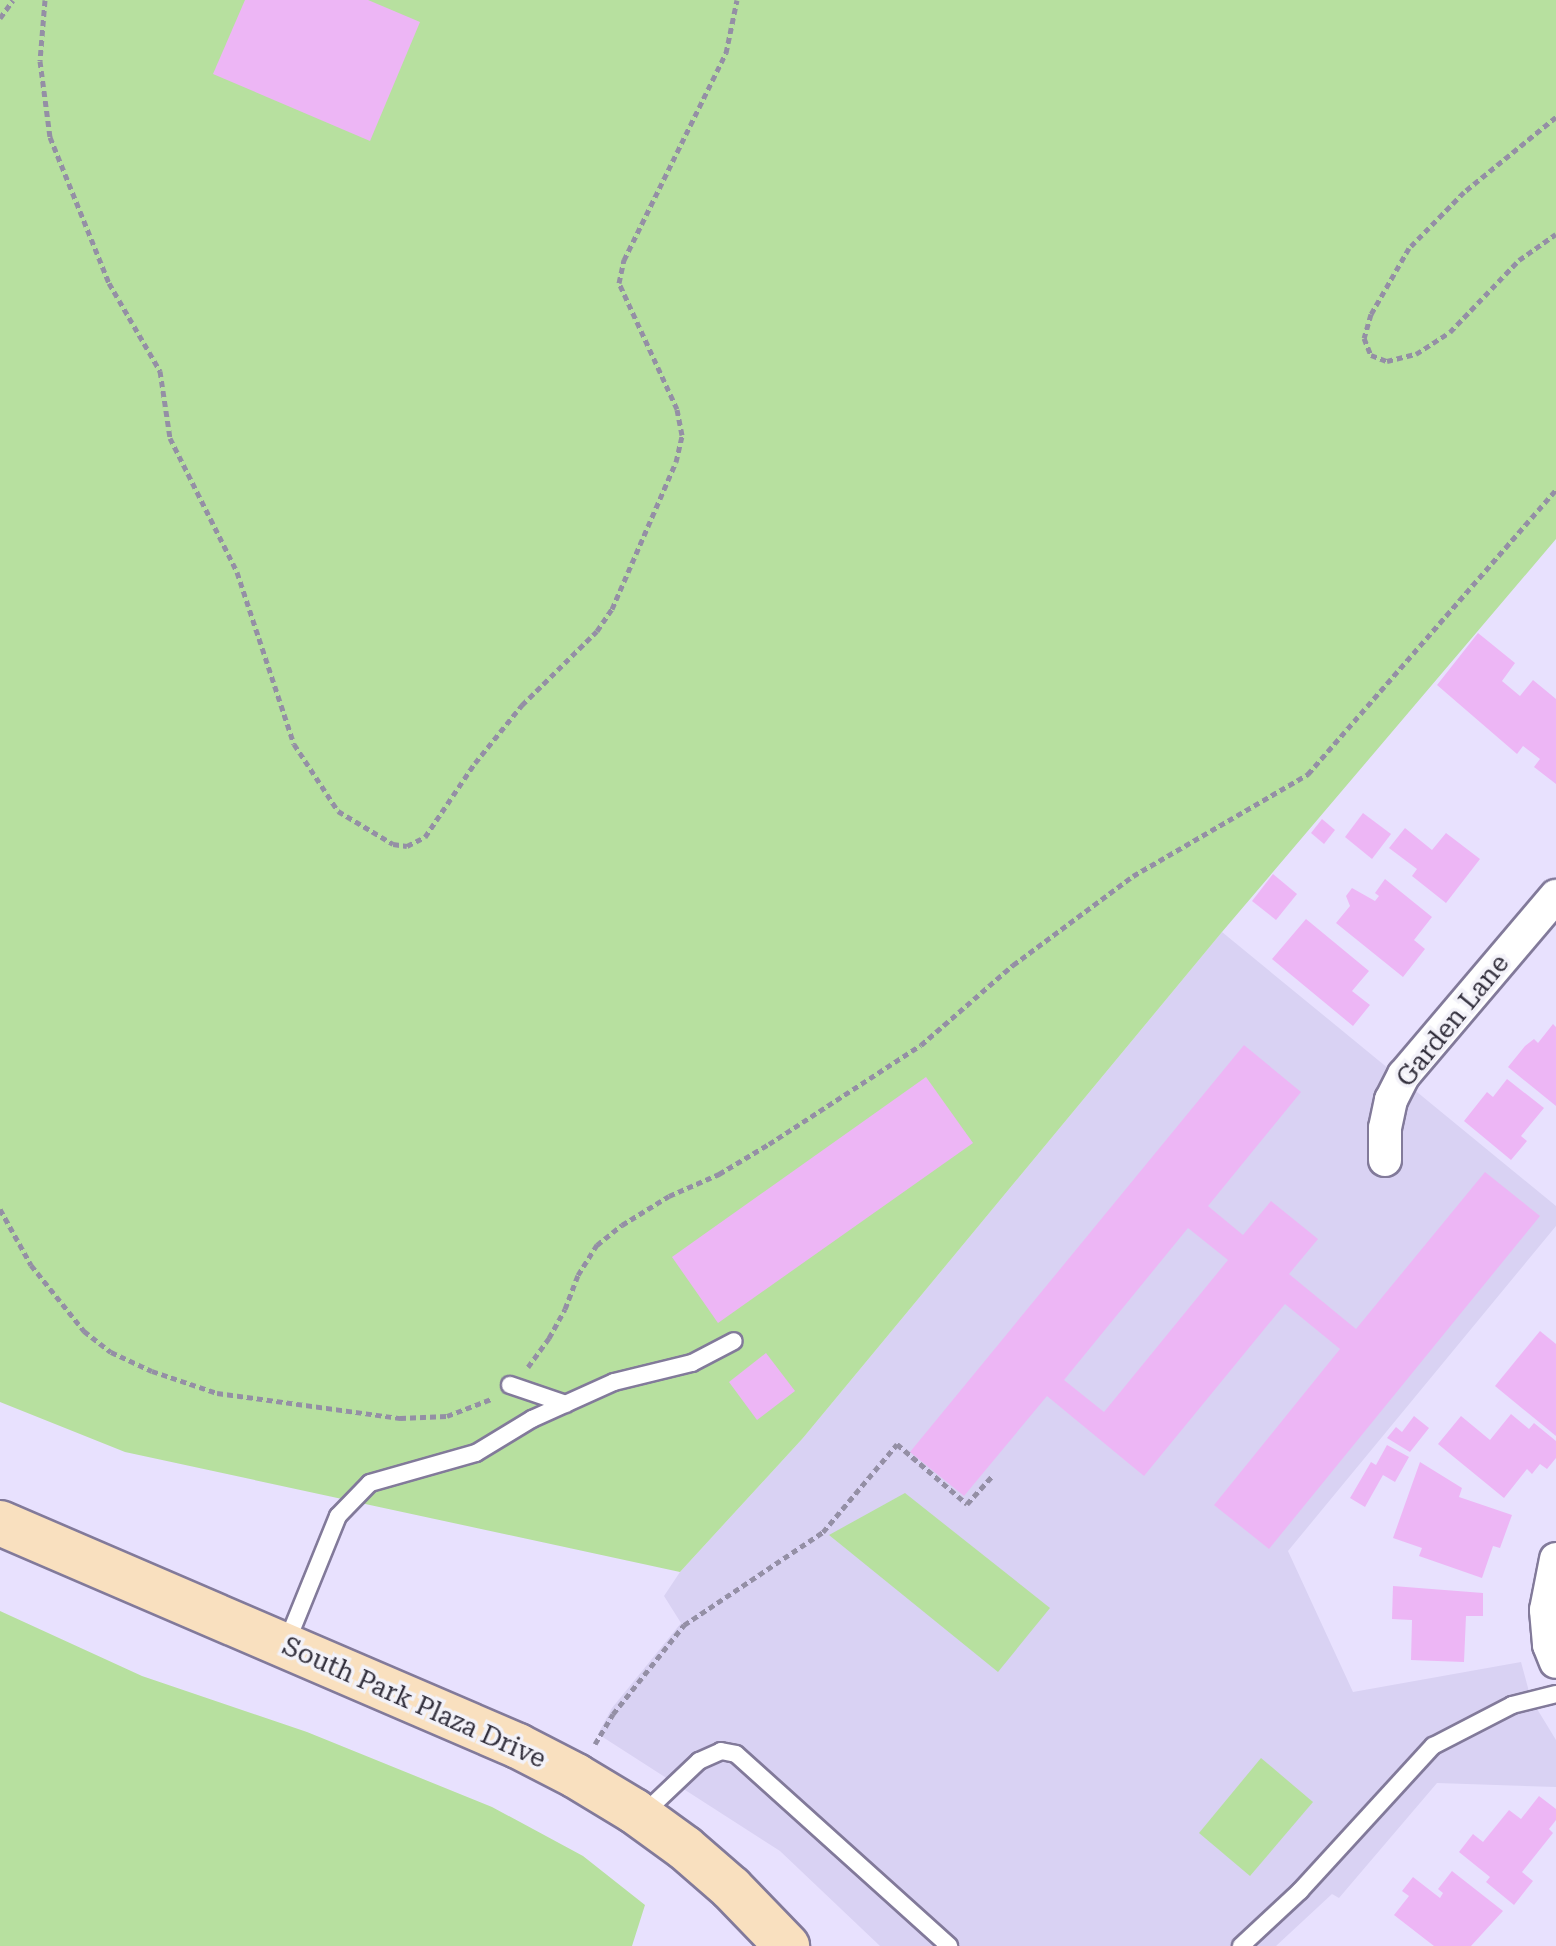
<!DOCTYPE html>
<html>
<head>
<meta charset="utf-8">
<style>
	body { margin:0 }
	#map { position:relative; width:1556px; height:1946px; overflow:hidden; background:#e8e1fe; font-family:"Roboto Serif",serif }
	div>[style] { position:absolute }
	.built>* { inset:0; background:#d9d2f3 }
	.green>* { inset:0; background:#b7e09f }
	.building>* { inset:0; background:#edb6f5 }
	.path>* { height:5px; margin-top:-2.5px; transform-origin:0; background:repeating-linear-gradient(90deg,#948fa5 0 6px,transparent 0 10px) }
	.roads { filter:drop-shadow(2px 0 #827a9a) drop-shadow(-2px 0 #827a9a) drop-shadow(0 2px #827a9a) drop-shadow(0 -2px #827a9a) }
	.lane>* { height:16px; margin:-8px; padding:0 8px; transform-origin:8px; border-radius:8px; background:#fff }
	.street>* { height:32px; margin:-16px; padding:0 16px; transform-origin:16px; border-radius:16px; background:#fff }
	.secondary>* { height:44px; margin:-22px; padding:0 22px; transform-origin:22px; border-radius:22px; background:#f9e0bf }
	span { translate:-50% -50%; white-space:nowrap; text-align:center; line-height:1.15; -webkit-text-stroke:7px #f3f2f9; paint-order:stroke }
	.street-label { font-size:26px; color:#312e3b }
</style>
</head>
<body>
<div id="map">
	<div class="built">
		<i style="clip-path:polygon(1222px 932px,1556px 1206px,1556px 1226px,1288px 1551px,1353px 1692px,1521px 1662px,1531px 1699px,1556px 1740px,1556px 1787px,1437px 1783px,1339px 1898px,1332px 1894px,1276px 1946px,880px 1946px,780px 1851px,598px 1734px,612px 1708px,681px 1623px,664px 1596px,680px 1572px,803px 1438px)"></i>
	</div>
	<div class="green">
		<i style="clip-path:polygon(0 0,1556px 0,1556px 539px,1222px 932px,803px 1438px,680px 1572px,125px 1452px,0 1402px)"></i>
		<i style="clip-path:polygon(905px 1493px,1050px 1608px,998px 1672px,829px 1535px)"></i>
		<i style="clip-path:polygon(0 1611px,142px 1676px,307px 1732px,492px 1807px,583px 1856px,645px 1905px,632px 1946px,0 1946px)"></i>
		<i style="clip-path:polygon(1261px 1758px,1313px 1802px,1250px 1876px,1199px 1833px)"></i>
	</div>
	<div class="building">
		<i style="clip-path:polygon(245px 0,368px 0,420px 22px,370px 141px,213px 74px)"></i>
		<i style="clip-path:polygon(1478px 633px,1515px 663px,1502px 681px,1520px 696px,1533px 680px,1556px 699px,1556px 784px,1534px 767px,1540px 759px,1523px 746px,1517px 754px,1437px 685px)"></i>
		<i style="clip-path:polygon(1363px 813px,1391px 834px,1372px 859px,1345px 837px)"></i>
		<i style="clip-path:polygon(1322px 819px,1335px 830px,1324px 844px,1311px 833px)"></i>
		<i style="clip-path:polygon(1405px 828px,1432px 850px,1446px 833px,1480px 859px,1446px 903px,1412px 876px,1417px 869px,1389px 848px)"></i>
		<i style="clip-path:polygon(1273px 874px,1297px 894px,1276px 920px,1252px 901px)"></i>
		<i style="clip-path:polygon(1385px 879px,1432px 917px,1414px 940px,1425px 949px,1403px 977px,1336px 923px,1350px 906px,1346px 896px,1352px 888px,1375px 901px,1379px 896px,1375px 893px)"></i>
		<i style="clip-path:polygon(1306px 919px,1369px 971px,1352px 991px,1370px 1005px,1353px 1026px,1272px 959px)"></i>
		<i style="clip-path:polygon(1553px 1024px,1556px 1027px,1556px 1106px,1508px 1067px,1525px 1046px,1534px 1039px,1538px 1043px)"></i>
		<i style="clip-path:polygon(evenodd,1244px 1045px,1301px 1092px,1208px 1206px,1243px 1235px,1271px 1201px,1318px 1239px,1289px 1274px,1356px 1329px,1485px 1172px,1540px 1216px,1269px 1549px,1214px 1505px,1340px 1349px,1285px 1304px,1144px 1476px,1047px 1396px,964px 1496px,910px 1452px,1244px 1045px,1188px 1228px,1228px 1260px,1104px 1412px,1064px 1380px,1188px 1228px)"></i>
		<i style="clip-path:polygon(926px 1077px,973px 1143px,718px 1323px,672px 1257px)"></i>
		<i style="clip-path:polygon(1507px 1079px,1544px 1108px,1521px 1136px,1527px 1141px,1511px 1160px,1464px 1121px,1487px 1092px,1493px 1097px)"></i>
		<i style="clip-path:polygon(1540px 1331px,1556px 1344px,1556px 1436px,1495px 1386px)"></i>
		<i style="clip-path:polygon(766px 1353px,795px 1391px,757px 1420px,729px 1382px)"></i>
		<i style="clip-path:polygon(1511px 1414px,1529px 1429px,1534px 1423px,1556px 1441px,1556px 1458px,1547px 1469px,1540px 1464px,1532px 1474px,1527px 1469px,1504px 1498px,1438px 1444px,1461px 1416px,1490px 1440px)"></i>
		<i style="clip-path:polygon(1414px 1416px,1429px 1428px,1410px 1452px,1387px 1438px,1396px 1427px,1402px 1432px)"></i>
		<i style="clip-path:polygon(1387px 1445px,1409px 1457px,1395px 1482px,1383px 1475px,1365px 1507px,1350px 1498px,1371px 1462px,1376px 1465px)"></i>
		<i style="clip-path:polygon(1420px 1462px,1462px 1488px,1459px 1497px,1512px 1515px,1500px 1548px,1493px 1546px,1482px 1578px,1419px 1556px,1422px 1548px,1393px 1538px)"></i>
		<i style="clip-path:polygon(1393px 1586px,1483px 1593px,1483px 1616px,1466px 1616px,1464px 1662px,1411px 1660px,1412px 1620px,1392px 1619px)"></i>
		<i style="clip-path:polygon(1539px 1796px,1556px 1809px,1556px 1820px,1549px 1829px,1553px 1833px,1522px 1872px,1533px 1881px,1514px 1905px,1486px 1882px,1490px 1877px,1459px 1852px,1473px 1834px,1483px 1842px,1509px 1810px,1521px 1819px)"></i>
		<i style="clip-path:polygon(1452px 1871px,1503px 1911px,1471px 1946px,1434px 1946px,1394px 1915px,1409px 1896px,1402px 1891px,1413px 1877px,1440px 1898px,1443px 1893px,1438px 1889px)"></i>
	</div>
	<div class="path">
		<i style="left:45px;top:0;width:61px;rotate:94.7deg"></i>
		<i style="left:40px;top:61px;width:77px;rotate:82.5deg"></i>
		<i style="left:50px;top:137px;width:157px;rotate:68deg"></i>
		<i style="left:109px;top:283px;width:102px;rotate:59.9deg"></i>
		<i style="left:160px;top:371px;width:68px;rotate:81.5deg"></i>
		<i style="left:170px;top:438px;width:150px;rotate:63.4deg"></i>
		<i style="left:237px;top:572px;width:181px;rotate:71.7deg"></i>
		<i style="left:294px;top:744px;width:80px;rotate:56.7deg"></i>
		<i style="left:338px;top:811px;width:64px;rotate:31deg"></i>
		<i style="left:393px;top:844px;width:14px;rotate:8deg"></i>
		<i style="left:407px;top:846px;width:20px;rotate:-27deg"></i>
		<i style="left:425px;top:837px;width:89px;rotate:-56deg"></i>
		<i style="left:475px;top:763px;width:75px;rotate:-51deg"></i>
		<i style="left:522px;top:705px;width:105px;rotate:-44.6deg"></i>
		<i style="left:597px;top:631px;width:27px;rotate:-56deg"></i>
		<i style="left:612px;top:609px;width:160px;rotate:-66.5deg"></i>
		<i style="left:676px;top:462px;width:28px;rotate:-77deg"></i>
		<i style="left:682px;top:435px;width:26px;rotate:-101deg"></i>
		<i style="left:677px;top:409px;width:139px;rotate:-114.7deg"></i>
		<i style="left:619px;top:283px;width:24px;rotate:-78deg"></i>
		<i style="left:624px;top:260px;width:231px;rotate:-63.8deg"></i>
		<i style="left:726px;top:53px;width:54px;rotate:-78.3deg"></i>
		<i style="left:0;top:18px;width:22px;rotate:-54deg"></i>
		<i style="left:1556px;top:117px;width:119px;rotate:140.8deg"></i>
		<i style="left:1464px;top:192px;width:78px;rotate:134.5deg"></i>
		<i style="left:1409px;top:248px;width:76px;rotate:119.9deg"></i>
		<i style="left:1371px;top:314px;width:25px;rotate:106deg"></i>
		<i style="left:1364px;top:338px;width:18px;rotate:68deg"></i>
		<i style="left:1371px;top:355px;width:17px;rotate:21deg"></i>
		<i style="left:1387px;top:361px;width:30px;rotate:-14deg"></i>
		<i style="left:1416px;top:354px;width:40px;rotate:-32.9deg"></i>
		<i style="left:1450px;top:332px;width:100px;rotate:-46.2deg"></i>
		<i style="left:1519px;top:260px;width:45px;rotate:-35.1deg"></i>
		<i style="left:0;top:1209px;width:64px;rotate:61deg"></i>
		<i style="left:31px;top:1265px;width:85px;rotate:51.2deg"></i>
		<i style="left:84px;top:1331px;width:34px;rotate:38deg"></i>
		<i style="left:111px;top:1352px;width:45px;rotate:24.9deg"></i>
		<i style="left:152px;top:1371px;width:69px;rotate:18.7deg"></i>
		<i style="left:217px;top:1393px;width:185px;rotate:7.8deg"></i>
		<i style="left:400px;top:1418px;width:47px;rotate:-2.4deg"></i>
		<i style="left:447px;top:1416px;width:47px;rotate:-21.1deg"></i>
		<i style="left:528px;top:1367px;width:36px;rotate:-54deg"></i>
		<i style="left:549px;top:1338px;width:33px;rotate:-61deg"></i>
		<i style="left:565px;top:1309px;width:36px;rotate:-69deg"></i>
		<i style="left:578px;top:1275px;width:36px;rotate:-58deg"></i>
		<i style="left:597px;top:1245px;width:32px;rotate:-39deg"></i>
		<i style="left:622px;top:1225px;width:55px;rotate:-31.7deg"></i>
		<i style="left:669px;top:1196px;width:55px;rotate:-23.7deg"></i>
		<i style="left:719px;top:1174px;width:58px;rotate:-31deg"></i>
		<i style="left:769px;top:1144px;width:181px;rotate:-33.1deg"></i>
		<i style="left:921px;top:1045px;width:122px;rotate:-41deg"></i>
		<i style="left:1013px;top:965px;width:149px;rotate:-36.6deg"></i>
		<i style="left:1133px;top:876px;width:203px;rotate:-30.2deg"></i>
		<i style="left:1308px;top:774px;width:377px;rotate:-48.9deg"></i>
		<i style="left:595px;top:1744px;width:35px;rotate:-59deg"></i>
		<i style="left:613px;top:1714px;width:114px;rotate:-51.4deg"></i>
		<i style="left:684px;top:1625px;width:167px;rotate:-33.8deg"></i>
		<i style="left:823px;top:1532px;width:115px;rotate:-49.9deg"></i>
		<i style="left:897px;top:1444px;width:92px;rotate:40.6deg"></i>
		<i style="left:967px;top:1504px;width:38px;rotate:-48deg"></i>
	</div>
	<div class="roads">
		<div class="lane">
			<i style="left:510px;top:1385px;width:59px;rotate:18.7deg"></i>
			<i style="left:286px;top:1644px;width:138px;rotate:-67.9deg"></i>
			<i style="left:338px;top:1516px;width:46px;rotate:-45.9deg"></i>
			<i style="left:370px;top:1483px;width:110px;rotate:-15.8deg"></i>
			<i style="left:476px;top:1453px;width:66px;rotate:-31.3deg"></i>
			<i style="left:532px;top:1419px;width:90px;rotate:-24.3deg"></i>
			<i style="left:614px;top:1382px;width:80px;rotate:-13.7deg"></i>
			<i style="left:692px;top:1363px;width:47px;rotate:-27.6deg"></i>
			<i style="left:641px;top:1816px;width:80px;rotate:-43.5deg"></i>
			<i style="left:699px;top:1761px;width:24px;rotate:-24deg"></i>
			<i style="left:721px;top:1751px;width:15px;rotate:11deg"></i>
			<i style="left:736px;top:1754px;width:287px;rotate:42deg"></i>
			<i style="left:1241px;top:1946px;width:81px;rotate:-43deg"></i>
			<i style="left:1300px;top:1891px;width:197px;rotate:-47.5deg"></i>
			<i style="left:1433px;top:1746px;width:89px;rotate:-27.4deg"></i>
			<i style="left:1512px;top:1705px;width:45px;rotate:-14deg"></i>
		</div>
		<div class="street">
			<i style="left:1385px;top:1160px;width:32px;rotate:-90deg"></i>
			<i style="left:1385px;top:1128px;width:29px;rotate:-78deg"></i>
			<i style="left:1391px;top:1100px;width:28px;rotate:-63deg"></i>
			<i style="left:1404px;top:1075px;width:235px;rotate:-49.7deg"></i>
			<i style="left:1556px;top:1559px;width:52px;rotate:101.1deg"></i>
			<i style="left:1546px;top:1610px;width:35px;rotate:85deg"></i>
			<i style="left:1549px;top:1645px;width:18px;rotate:68deg"></i>
		</div>
		<div class="secondary">
			<i style="left:0;top:1523px;width:564px;rotate:23.29deg"></i>
			<i style="left:518px;top:1746px;width:65px;rotate:27.3deg"></i>
			<i style="left:576px;top:1776px;width:68px;rotate:31.1deg"></i>
			<i style="left:634px;top:1811px;width:63px;rotate:36deg"></i>
			<i style="left:685px;top:1848px;width:61px;rotate:41deg"></i>
			<i style="left:731px;top:1888px;width:81px;rotate:46deg"></i>
		</div>
	</div>
	<div class="street-label">
		<span style="left:1453px;top:1021px;rotate:-51deg">Garden Lane</span>
		<span style="left:414px;top:1703px;rotate:24deg">South Park Plaza Drive</span>
	</div>
</div>
</body>
</html>
